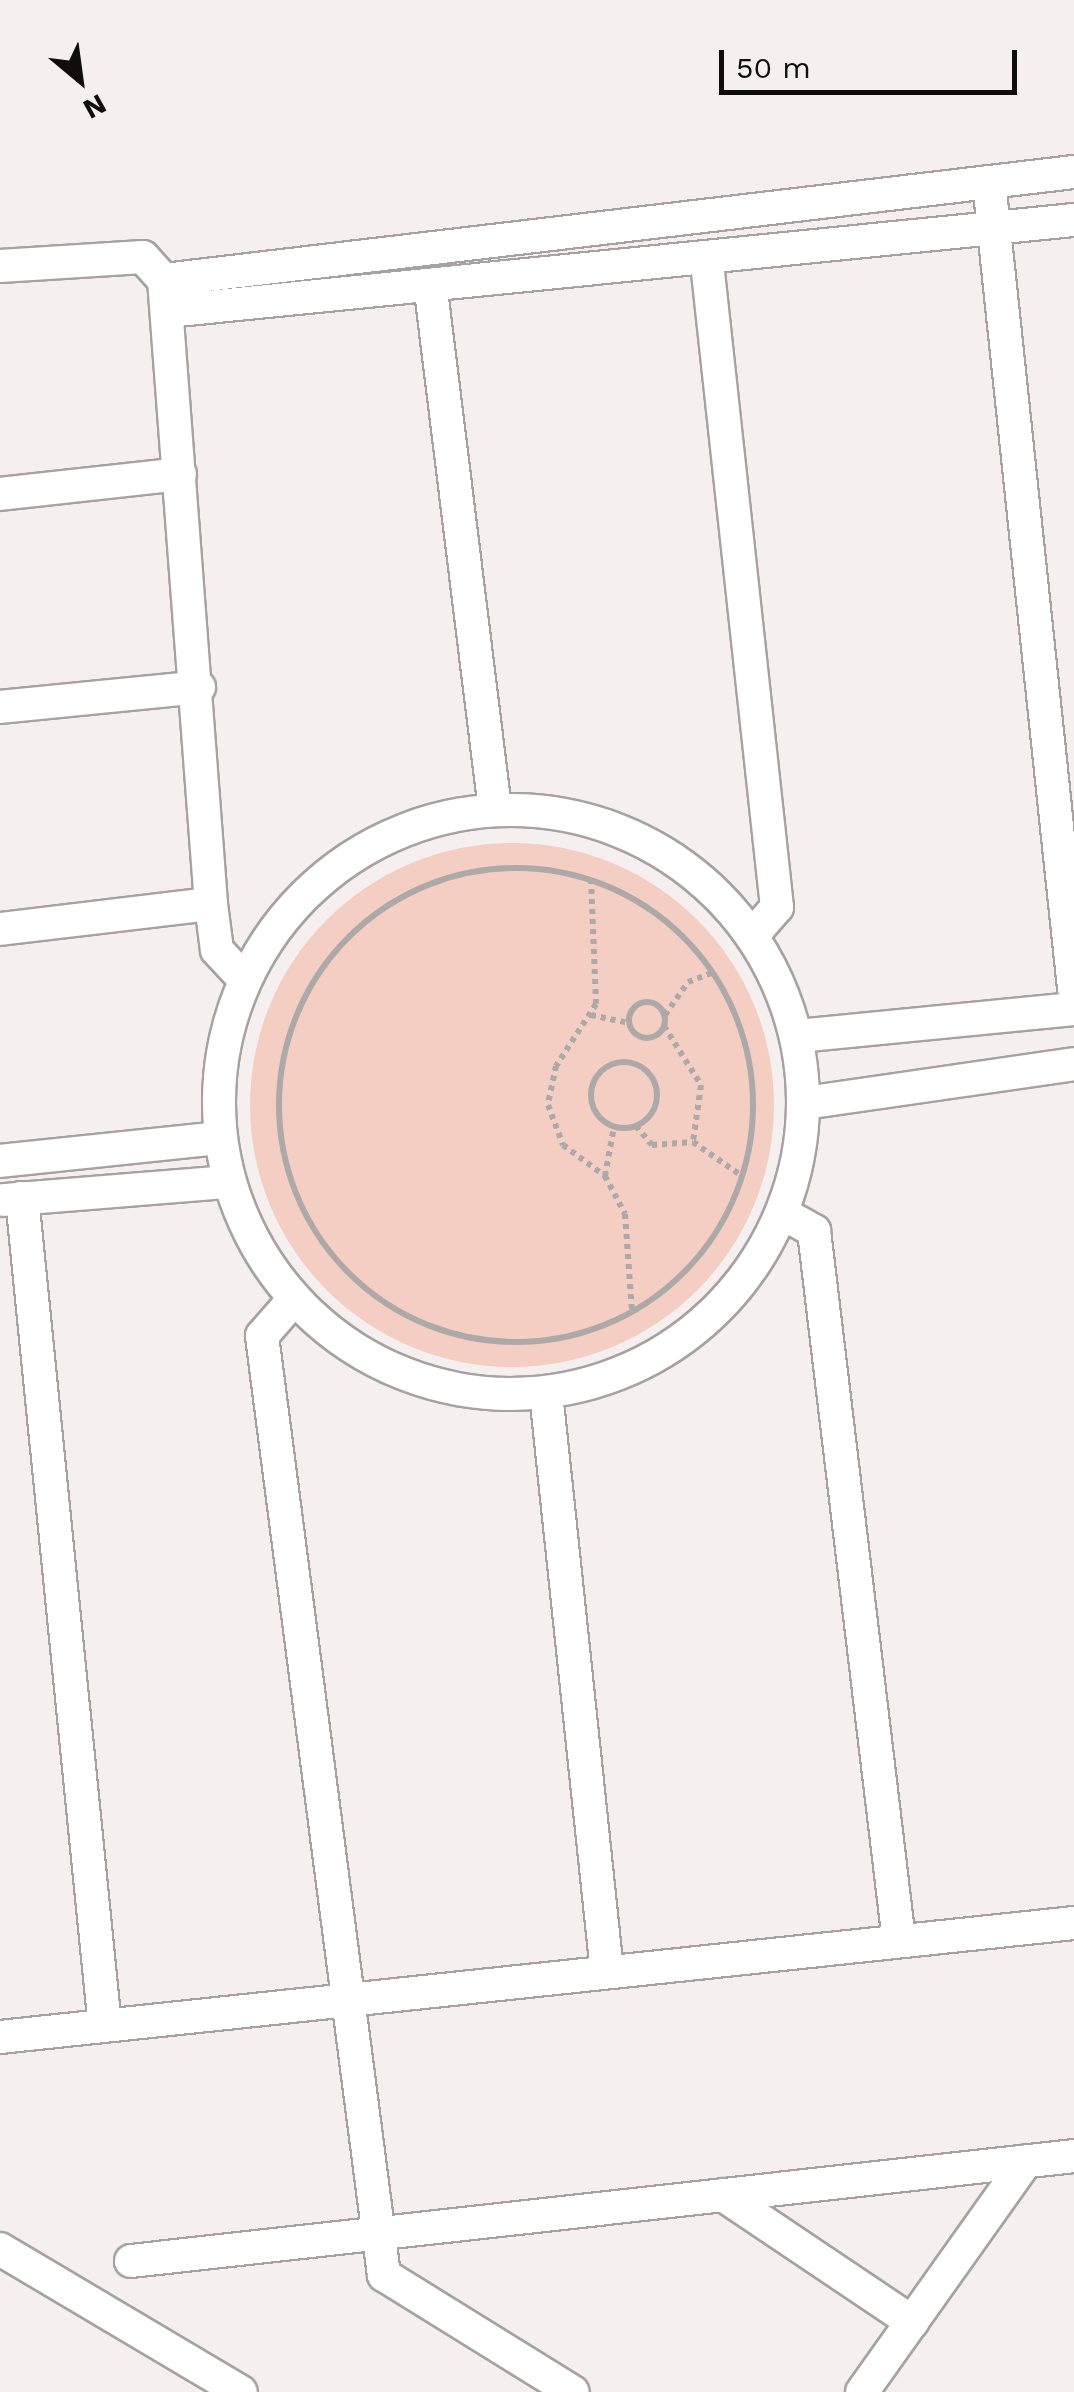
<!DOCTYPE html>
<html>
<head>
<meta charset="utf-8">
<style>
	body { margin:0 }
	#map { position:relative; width:1074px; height:2392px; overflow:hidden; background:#f5f0ef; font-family:"Work Sans",sans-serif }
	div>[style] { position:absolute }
	.green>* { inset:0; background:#f5cec3 }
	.round { border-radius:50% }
	.path>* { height:6px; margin-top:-3px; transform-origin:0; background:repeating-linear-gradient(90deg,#ada9a8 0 5px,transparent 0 10px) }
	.path>.ring { margin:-3px; padding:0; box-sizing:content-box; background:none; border:6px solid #ada9a8; border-radius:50% }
	.roads { filter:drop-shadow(2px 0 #a7a2a1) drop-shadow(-2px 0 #a7a2a1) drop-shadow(0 2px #a7a2a1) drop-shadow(0 -2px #a7a2a1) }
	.minor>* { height:32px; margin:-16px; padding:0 16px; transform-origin:16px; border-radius:16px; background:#fff }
	.minor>.ring { margin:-16px; padding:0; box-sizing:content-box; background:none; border:32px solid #fff; border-radius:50% }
	span { translate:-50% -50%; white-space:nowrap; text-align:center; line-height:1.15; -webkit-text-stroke:9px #f5f0ef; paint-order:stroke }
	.north { position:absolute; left:30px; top:30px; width:100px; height:100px; -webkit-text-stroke:8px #f5f0ef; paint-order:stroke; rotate:151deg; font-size:28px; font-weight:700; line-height:40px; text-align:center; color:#0f0e0d }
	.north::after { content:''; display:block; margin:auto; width:35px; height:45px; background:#0f0e0d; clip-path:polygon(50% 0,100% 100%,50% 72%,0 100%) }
	.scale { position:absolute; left:719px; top:50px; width:298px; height:45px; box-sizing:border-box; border:5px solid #0f0e0d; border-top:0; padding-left:12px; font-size:30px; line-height:35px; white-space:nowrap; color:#0f0e0d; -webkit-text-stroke:8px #f5f0ef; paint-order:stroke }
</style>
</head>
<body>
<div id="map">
	<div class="green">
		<i class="round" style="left:250px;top:843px;width:524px;height:524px"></i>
	</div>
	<div class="path">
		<i class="ring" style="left:279px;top:868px;width:468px;height:468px"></i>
		<i style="left:591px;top:879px;width:125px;rotate:87.7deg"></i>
		<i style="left:596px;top:1004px;width:74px;rotate:122.8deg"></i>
		<i style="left:556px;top:1066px;width:40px;rotate:102deg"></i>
		<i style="left:548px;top:1105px;width:43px;rotate:69.4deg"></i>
		<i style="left:563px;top:1145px;width:52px;rotate:36.4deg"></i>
		<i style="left:605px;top:1176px;width:43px;rotate:62.2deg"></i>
		<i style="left:625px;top:1214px;width:98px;rotate:85.9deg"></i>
		<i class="ring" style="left:629px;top:1002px;width:30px;height:30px"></i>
		<i style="left:591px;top:1015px;width:39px;rotate:12deg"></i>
		<i style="left:665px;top:1015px;width:40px;rotate:-55.1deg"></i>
		<i style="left:688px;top:982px;width:28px;rotate:-21deg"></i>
		<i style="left:664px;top:1026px;width:70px;rotate:57.9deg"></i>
		<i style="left:701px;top:1085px;width:58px;rotate:98deg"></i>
		<i class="ring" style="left:591px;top:1062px;width:60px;height:60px"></i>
		<i style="left:636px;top:1126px;width:25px;rotate:50deg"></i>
		<i style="left:652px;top:1145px;width:41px;rotate:-4.2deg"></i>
		<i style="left:693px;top:1142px;width:60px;rotate:34.8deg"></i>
		<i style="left:605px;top:1176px;width:51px;rotate:-79.8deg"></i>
	</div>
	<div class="roads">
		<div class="minor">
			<i style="left:989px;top:182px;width:810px;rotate:83.98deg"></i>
			<i style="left:707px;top:263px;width:648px;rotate:83.8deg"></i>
			<i style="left:777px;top:907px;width:33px;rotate:131deg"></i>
			<i style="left:0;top:266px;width:143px;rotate:-3.6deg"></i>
			<i style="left:143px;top:257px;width:31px;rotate:48deg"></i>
			<i style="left:164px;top:280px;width:626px;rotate:85.69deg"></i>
			<i style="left:211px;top:904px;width:46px;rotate:82.6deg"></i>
			<i style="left:217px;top:950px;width:40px;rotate:47deg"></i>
			<i style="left:164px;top:280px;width:916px;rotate:-6.77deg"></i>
			<i style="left:431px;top:291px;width:522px;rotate:82.96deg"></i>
			<i style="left:168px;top:311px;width:911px;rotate:-5.74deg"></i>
			<i style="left:0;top:494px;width:181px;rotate:-6.3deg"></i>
			<i style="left:0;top:707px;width:200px;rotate:-5.7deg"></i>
			<i class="ring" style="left:219px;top:810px;width:552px;height:552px"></i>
			<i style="left:0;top:929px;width:212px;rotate:-6.8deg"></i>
			<i style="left:798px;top:1036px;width:277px;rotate:-5.6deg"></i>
			<i style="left:805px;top:1103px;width:272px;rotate:-8.2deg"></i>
			<i style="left:0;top:1161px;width:220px;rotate:-6deg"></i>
			<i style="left:22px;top:1198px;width:832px;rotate:84.28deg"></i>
			<i style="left:4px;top:1200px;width:225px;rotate:-4.6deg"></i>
			<i style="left:782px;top:1213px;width:37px;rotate:29deg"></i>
			<i style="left:814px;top:1231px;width:715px;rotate:83.17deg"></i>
			<i style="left:294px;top:1299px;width:49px;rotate:130.9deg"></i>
			<i style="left:262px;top:1336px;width:947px;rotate:82.6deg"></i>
			<i style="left:384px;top:2275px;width:222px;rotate:31.8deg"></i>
			<i style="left:546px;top:1393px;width:581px;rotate:83.98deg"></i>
			<i style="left:0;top:2037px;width:1080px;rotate:-6.06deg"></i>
			<i style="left:723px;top:2195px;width:228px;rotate:33.9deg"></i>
			<i style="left:0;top:2249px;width:280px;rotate:30.7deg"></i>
			<i style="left:131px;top:2261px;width:949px;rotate:-6.35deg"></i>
			<i style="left:862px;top:2392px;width:283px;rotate:-54.6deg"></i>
		</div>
	</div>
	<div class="north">N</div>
	<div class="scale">50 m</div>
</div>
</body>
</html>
